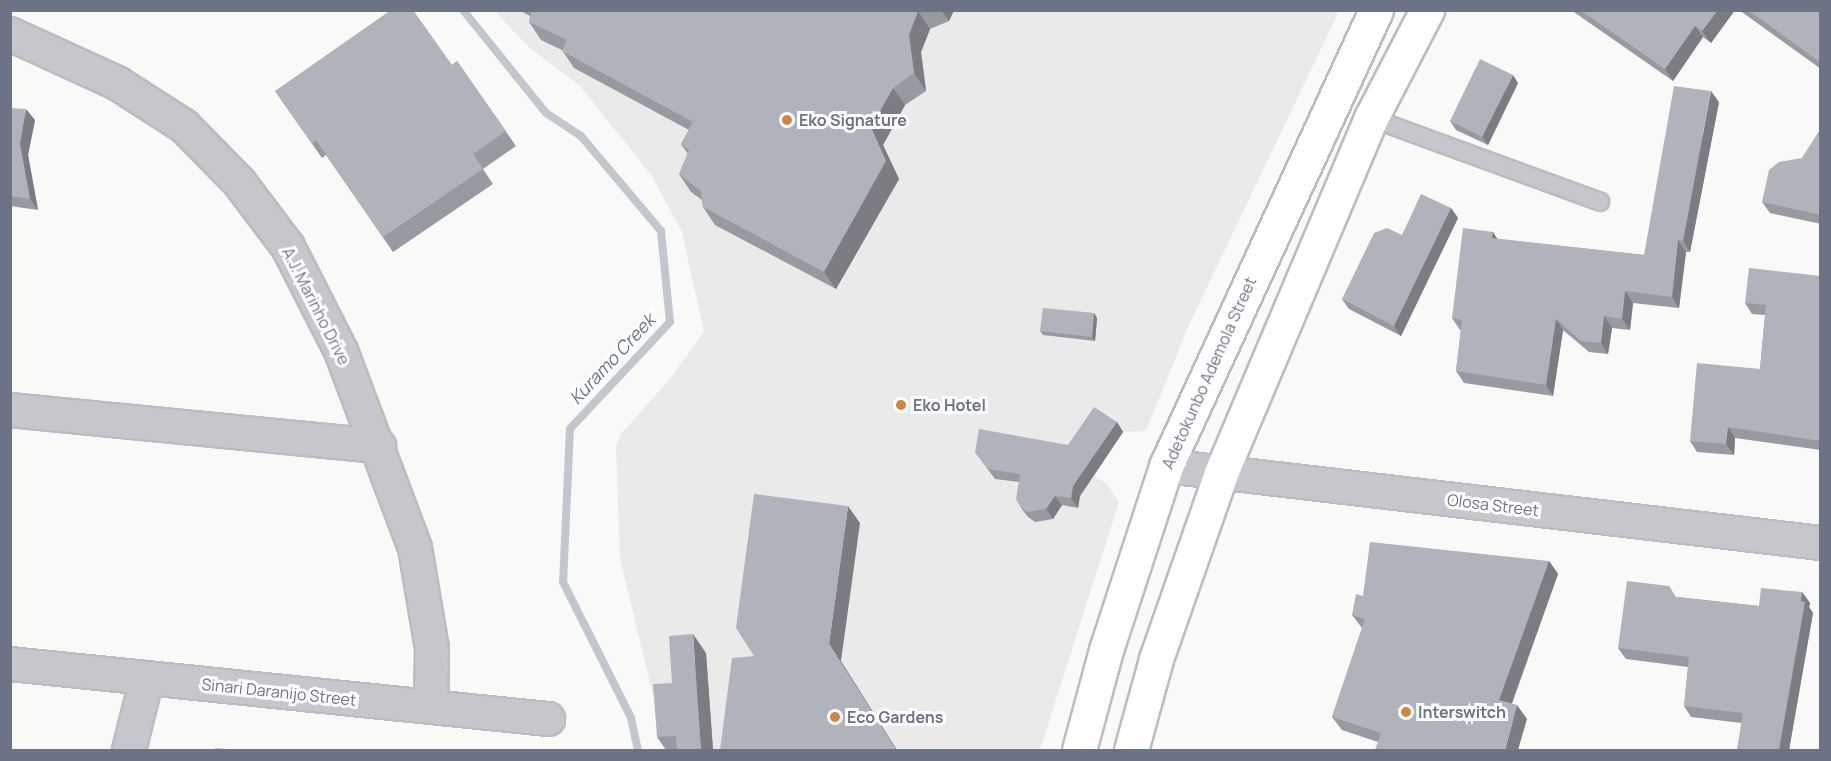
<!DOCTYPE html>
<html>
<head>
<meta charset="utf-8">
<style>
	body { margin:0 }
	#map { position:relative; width:1831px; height:761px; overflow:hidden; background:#f9f9f8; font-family:Manrope,sans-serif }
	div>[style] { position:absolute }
	.built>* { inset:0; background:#eaeaeb }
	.stream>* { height:8px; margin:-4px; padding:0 4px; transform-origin:4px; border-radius:4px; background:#c2c7ce }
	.roads { filter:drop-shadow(2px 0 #babcc2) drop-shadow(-2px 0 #babcc2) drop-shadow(0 2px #babcc2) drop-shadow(0 -2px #babcc2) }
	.lane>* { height:16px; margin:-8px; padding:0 8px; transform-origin:8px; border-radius:8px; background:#c6c7cc }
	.street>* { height:32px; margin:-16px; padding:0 16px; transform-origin:16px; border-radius:16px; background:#c6c7cc }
	.secondary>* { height:33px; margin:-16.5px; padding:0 16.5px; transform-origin:16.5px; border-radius:16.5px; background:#fff }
	.wall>* { inset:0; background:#979aa1 }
	.shaded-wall>* { inset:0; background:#7b7d83 }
	.building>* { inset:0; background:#b0b3bb }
	.dots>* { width:16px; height:16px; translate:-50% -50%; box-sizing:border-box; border:3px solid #fff; border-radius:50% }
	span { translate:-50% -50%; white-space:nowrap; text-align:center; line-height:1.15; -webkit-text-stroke:6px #fff; paint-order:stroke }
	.poi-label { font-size:16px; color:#6c7385; font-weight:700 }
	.left { translate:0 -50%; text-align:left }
	.street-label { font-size:16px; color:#6c7385 }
	.water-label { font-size:18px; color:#677380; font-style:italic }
	.frame { position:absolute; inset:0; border:12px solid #6c7385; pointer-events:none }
</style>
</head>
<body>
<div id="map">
	<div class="built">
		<i style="clip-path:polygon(494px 11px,1339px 11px,1188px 327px,1146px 431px,1123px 432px,1094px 476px,1106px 483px,1119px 502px,1040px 750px,666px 750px,620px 558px,616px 447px,621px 434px,669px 380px,704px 332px,682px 232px,652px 176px,579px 85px,531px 49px)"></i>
	</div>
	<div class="stream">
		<i style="left:463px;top:10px;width:132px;rotate:51.1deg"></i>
		<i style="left:546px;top:113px;width:42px;rotate:33.3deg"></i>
		<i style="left:581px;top:136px;width:124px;rotate:49.9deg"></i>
		<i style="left:661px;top:231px;width:91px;rotate:84.4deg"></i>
		<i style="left:670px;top:322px;width:146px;rotate:133.1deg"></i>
		<i style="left:570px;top:429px;width:153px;rotate:92.6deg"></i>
		<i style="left:563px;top:582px;width:152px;rotate:63.4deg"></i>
		<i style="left:631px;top:718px;width:33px;rotate:78deg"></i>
	</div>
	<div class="roads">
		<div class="lane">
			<i style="left:1371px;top:118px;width:244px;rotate:20.1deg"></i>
		</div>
		<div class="street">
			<i style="left:10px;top:34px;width:118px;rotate:24.6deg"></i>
			<i style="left:117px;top:83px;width:80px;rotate:32.7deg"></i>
			<i style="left:184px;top:126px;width:78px;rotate:45.5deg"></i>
			<i style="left:239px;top:182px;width:81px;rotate:53deg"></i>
			<i style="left:288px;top:247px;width:117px;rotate:63deg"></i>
			<i style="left:341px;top:351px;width:210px;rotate:69.4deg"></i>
			<i style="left:415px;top:548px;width:101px;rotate:80.4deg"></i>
			<i style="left:432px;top:648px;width:59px;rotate:91deg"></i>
			<i style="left:10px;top:410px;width:371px;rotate:5.6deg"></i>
			<i style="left:1166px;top:466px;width:659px;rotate:6.71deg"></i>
			<i style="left:10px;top:664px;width:541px;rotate:5.84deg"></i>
			<i style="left:129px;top:750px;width:74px;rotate:-76deg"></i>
		</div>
		<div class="secondary">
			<i style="left:1079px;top:750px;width:104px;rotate:-74.9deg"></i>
			<i style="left:1106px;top:650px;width:194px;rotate:-71.9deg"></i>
			<i style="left:1166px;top:466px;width:502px;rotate:-65.27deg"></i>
			<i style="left:1131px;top:750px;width:94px;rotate:-74.6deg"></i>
			<i style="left:1156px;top:659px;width:197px;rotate:-70.7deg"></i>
			<i style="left:1221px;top:473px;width:385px;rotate:-67.1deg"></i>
			<i style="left:1371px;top:118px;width:122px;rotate:-62.6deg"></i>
		</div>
	</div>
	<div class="wall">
		<i style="clip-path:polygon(519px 10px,954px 10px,949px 21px,930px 29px,921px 52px,926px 91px,905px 105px,883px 145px,899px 179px,836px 289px,715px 225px,703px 207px,702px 200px,691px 192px,679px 174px,688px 154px,681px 144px,689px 130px,574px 68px,562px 50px,541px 40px,529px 22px,530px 16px)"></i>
		<i style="clip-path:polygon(1571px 10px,1735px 10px,1711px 43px,1703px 37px,1673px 81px)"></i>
		<i style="clip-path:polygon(1739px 10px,1821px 10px,1821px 69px)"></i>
		<i style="clip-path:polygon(457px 61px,516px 146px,483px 169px,493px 184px,393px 252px,326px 155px,322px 158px,275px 91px,452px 65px)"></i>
		<i style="clip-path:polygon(1518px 83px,1488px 145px,1456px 130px,1450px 121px)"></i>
		<i style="clip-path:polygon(1719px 102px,1690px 252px,1686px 252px,1679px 308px,1633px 303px,1630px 330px,1612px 328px,1608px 354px,1589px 352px,1563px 330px,1553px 396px,1464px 383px,1456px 371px,1461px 330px,1460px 330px,1452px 318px,1493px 232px,1497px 239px,1644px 255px)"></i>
		<i style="clip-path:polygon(10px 108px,35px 120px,28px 155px,38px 210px,10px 206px)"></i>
		<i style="clip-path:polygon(1821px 131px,1821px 224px,1770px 213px,1762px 202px,1802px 158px)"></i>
		<i style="clip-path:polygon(1451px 208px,1458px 218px,1401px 336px,1349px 309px,1342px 299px,1402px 235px)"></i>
		<i style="clip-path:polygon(1821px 276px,1821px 450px,1735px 438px,1734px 455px,1697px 452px,1690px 441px,1760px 369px,1765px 315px,1752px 314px,1745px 303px)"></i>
		<i style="clip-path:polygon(1094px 313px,1097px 318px,1095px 341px,1043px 335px,1040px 331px)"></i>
		<i style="clip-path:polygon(1117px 422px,1123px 432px,1080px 496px,1078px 508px,1062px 505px,1053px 519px,1035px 522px,1028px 517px,1021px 508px,1019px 482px,995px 479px,975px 452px,1068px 445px)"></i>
		<i style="clip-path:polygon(1549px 561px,1558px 574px,1512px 704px,1527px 719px,1378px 742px,1342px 730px,1332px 717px,1362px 628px,1352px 615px,1363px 596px)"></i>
		<i style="clip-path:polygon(1802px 592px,1810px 603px,1809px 607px,1813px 613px,1789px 750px,1737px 750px,1742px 723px,1691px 717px,1684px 706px,1688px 667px,1626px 659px,1618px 648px,1677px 597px,1759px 606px)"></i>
		<i style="clip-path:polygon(706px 653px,713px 750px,666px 750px,657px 737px,672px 683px)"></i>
	</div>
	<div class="shaded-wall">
		<i style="clip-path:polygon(941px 10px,954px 10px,949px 21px)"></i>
		<i style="clip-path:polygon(1718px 10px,1735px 10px,1711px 43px,1702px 31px)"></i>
		<i style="clip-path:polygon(918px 11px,930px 29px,921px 52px,926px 91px,914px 73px,909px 35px)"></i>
		<i style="clip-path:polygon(1695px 26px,1703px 37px,1673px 81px,1665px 69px)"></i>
		<i style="clip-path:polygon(1513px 75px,1518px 83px,1488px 145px,1482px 137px)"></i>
		<i style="clip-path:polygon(893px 88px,905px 105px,883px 145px,899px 179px,836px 289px,824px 272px,871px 127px)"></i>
		<i style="clip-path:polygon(1711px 91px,1719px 102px,1690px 252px,1683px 241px)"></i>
		<i style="clip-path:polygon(26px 109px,35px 120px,28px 155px,38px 210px,30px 199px,20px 144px)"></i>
		<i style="clip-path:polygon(1451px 208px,1458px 218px,1401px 336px,1394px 326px)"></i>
		<i style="clip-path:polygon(1493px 232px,1500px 243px,1492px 238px)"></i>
		<i style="clip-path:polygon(1678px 240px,1686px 252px,1679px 308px,1672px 297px)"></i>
		<i style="clip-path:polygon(1625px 291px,1633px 303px,1630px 330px,1622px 319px)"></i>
		<i style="clip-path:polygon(1094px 313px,1097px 318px,1095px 341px,1092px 337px)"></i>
		<i style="clip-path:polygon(1604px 316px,1612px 328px,1608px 354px,1601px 343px)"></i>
		<i style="clip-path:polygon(1556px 319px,1563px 330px,1553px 396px,1546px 385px)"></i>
		<i style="clip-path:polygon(1117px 422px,1123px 432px,1080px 496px,1078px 508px,1071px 498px,1073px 486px)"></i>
		<i style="clip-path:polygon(1728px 427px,1735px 438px,1734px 455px,1726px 444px)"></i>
		<i style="clip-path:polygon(1055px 496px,1062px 505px,1053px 519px,1046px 509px)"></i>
		<i style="clip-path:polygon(848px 506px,860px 523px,841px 661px,897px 750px,896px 750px,829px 644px)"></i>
		<i style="clip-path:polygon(1549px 561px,1558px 574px,1508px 713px,1499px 700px)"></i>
		<i style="clip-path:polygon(1802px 592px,1810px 603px,1809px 607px,1813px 613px,1789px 750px,1779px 750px)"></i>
		<i style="clip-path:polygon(693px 634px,706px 653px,713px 750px,701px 750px)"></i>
		<i style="clip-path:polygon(1517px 705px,1527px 719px,1518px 750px,1505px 750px)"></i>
	</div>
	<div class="building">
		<i style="clip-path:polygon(391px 10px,413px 10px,452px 65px,457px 61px,506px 131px,473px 154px,483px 169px,383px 237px,316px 140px,312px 144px,275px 91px)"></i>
		<i style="clip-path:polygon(532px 10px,919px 10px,918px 11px,909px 35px,914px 73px,893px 88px,871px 127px,886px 161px,824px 272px,703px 207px,701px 191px,679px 174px,689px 150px,681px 144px,693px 122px,562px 51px,567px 40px,529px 22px)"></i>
		<i style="clip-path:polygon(1580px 10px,1718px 10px,1702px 31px,1695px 26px,1665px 69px)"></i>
		<i style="clip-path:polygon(1748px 10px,1821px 10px,1821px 63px)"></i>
		<i style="clip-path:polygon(1480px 59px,1513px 75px,1482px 137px,1450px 121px)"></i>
		<i style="clip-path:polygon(1674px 86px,1711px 91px,1683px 241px,1678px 240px,1672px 297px,1625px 291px,1622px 319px,1604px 316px,1601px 343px,1581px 341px,1556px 319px,1546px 385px,1456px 371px,1462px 320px,1452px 318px,1463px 228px,1493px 232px,1492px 238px,1644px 255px)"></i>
		<i style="clip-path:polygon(10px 108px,26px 109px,20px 144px,30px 199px,10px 196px)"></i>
		<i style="clip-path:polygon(1819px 131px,1821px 131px,1821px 215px,1762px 202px,1769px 170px,1779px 162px,1802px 158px)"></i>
		<i style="clip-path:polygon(1421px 194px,1451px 208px,1394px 326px,1342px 299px,1374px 233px,1387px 228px,1402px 235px)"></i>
		<i style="clip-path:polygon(1749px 268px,1821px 276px,1821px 441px,1728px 427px,1726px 444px,1690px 441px,1697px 363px,1760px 369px,1766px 305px,1745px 303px)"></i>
		<i style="clip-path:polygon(1043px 308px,1094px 313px,1092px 337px,1040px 331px)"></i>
		<i style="clip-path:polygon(1094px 407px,1117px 422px,1073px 486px,1071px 498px,1055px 496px,1046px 509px,1028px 512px,1021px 508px,1016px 499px,1020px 474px,988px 469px,975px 452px,979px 429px,1068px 445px)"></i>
		<i style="clip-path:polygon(754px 494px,848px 506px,829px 644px,896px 750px,720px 750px,732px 658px,754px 656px,736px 628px)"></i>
		<i style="clip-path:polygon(1370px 542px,1549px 561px,1499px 700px,1517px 705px,1505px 750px,1375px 750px,1381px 733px,1332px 717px,1365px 619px,1352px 615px,1356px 594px,1363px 596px)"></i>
		<i style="clip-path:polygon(1627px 581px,1669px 586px,1676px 597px,1759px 606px,1761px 588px,1802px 592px,1801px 601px,1805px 602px,1779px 750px,1737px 750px,1743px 713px,1684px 706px,1689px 657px,1618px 648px)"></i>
		<i style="clip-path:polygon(693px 634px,701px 750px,677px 750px,676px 736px,657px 737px,653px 684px,672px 683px,669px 636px)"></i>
		<i style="clip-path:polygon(215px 748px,239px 750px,215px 750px)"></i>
	</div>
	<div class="dots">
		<i style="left:787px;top:120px;background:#d18640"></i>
		<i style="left:901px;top:405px;background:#d18640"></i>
		<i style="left:1406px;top:712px;background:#d18640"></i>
		<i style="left:835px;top:717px;background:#d18640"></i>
	</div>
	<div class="poi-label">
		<span class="left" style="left:799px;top:120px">Eko Signature</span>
		<span class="left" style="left:913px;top:405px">Eko Hotel</span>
		<span class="left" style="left:1418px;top:712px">Interswitch</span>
		<span class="left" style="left:847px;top:717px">Eco Gardens</span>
	</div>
	<div class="street-label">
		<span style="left:316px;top:306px;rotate:63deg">A.J. Marinho Drive</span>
		<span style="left:1209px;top:373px;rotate:-66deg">Adetokunbo Ademola Street</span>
		<span style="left:1493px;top:505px;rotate:7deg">Olosa Street</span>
		<span style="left:279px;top:692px;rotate:6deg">Sinari Daranijo Street</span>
	</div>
	<div class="water-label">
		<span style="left:612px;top:359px;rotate:-47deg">Kuramo Creek</span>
	</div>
	<div class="frame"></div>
</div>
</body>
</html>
